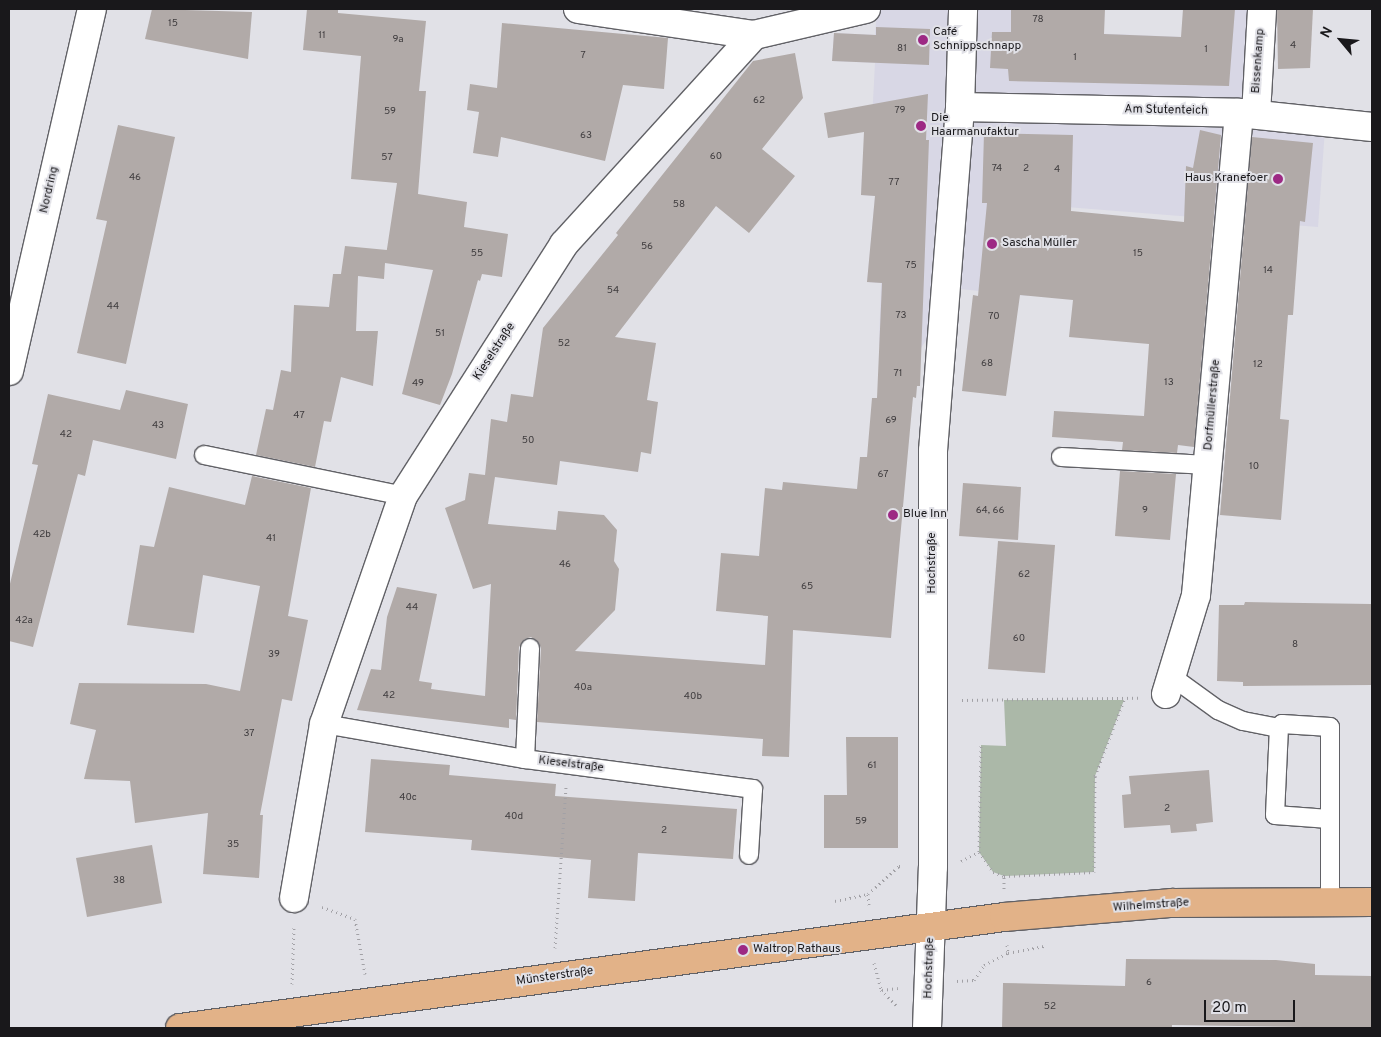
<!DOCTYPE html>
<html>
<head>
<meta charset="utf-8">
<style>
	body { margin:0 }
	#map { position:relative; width:1381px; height:1037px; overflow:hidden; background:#e1e1e7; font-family:Overpass,sans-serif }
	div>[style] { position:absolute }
	.built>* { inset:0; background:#d8d7e5 }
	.green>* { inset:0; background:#abb8a8 }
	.building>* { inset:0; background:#b1aaa8 }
	.path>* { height:3px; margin-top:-1.5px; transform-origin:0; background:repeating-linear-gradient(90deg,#a2a1a6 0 1px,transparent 0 5px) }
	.roads { filter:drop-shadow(1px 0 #616166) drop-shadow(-1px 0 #616166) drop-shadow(0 1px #616166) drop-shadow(0 -1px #616166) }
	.lane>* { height:18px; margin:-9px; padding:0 9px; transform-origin:9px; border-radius:9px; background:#fff }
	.street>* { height:28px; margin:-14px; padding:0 14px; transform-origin:14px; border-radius:14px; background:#fff }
	.primary>* { height:28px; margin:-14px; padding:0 14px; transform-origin:14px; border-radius:14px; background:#e2b288 }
	.dots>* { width:14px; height:14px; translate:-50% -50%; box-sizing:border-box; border:2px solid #e1e1e7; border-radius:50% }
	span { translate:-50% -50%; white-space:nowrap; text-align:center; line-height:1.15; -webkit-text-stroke:4px #e1e1e7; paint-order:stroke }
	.number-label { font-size:10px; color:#3f3c3e }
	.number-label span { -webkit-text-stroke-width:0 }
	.poi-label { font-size:12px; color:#19181b }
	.left { translate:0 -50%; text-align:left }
	.right { translate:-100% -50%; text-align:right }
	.street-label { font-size:12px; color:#19181b }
	.frame { position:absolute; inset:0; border:10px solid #19181b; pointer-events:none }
	.north { position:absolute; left:1316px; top:15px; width:50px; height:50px; -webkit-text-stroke:4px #e1e1e7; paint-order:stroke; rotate:298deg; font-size:14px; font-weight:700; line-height:20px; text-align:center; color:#19181b }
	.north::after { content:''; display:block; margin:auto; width:18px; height:22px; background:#19181b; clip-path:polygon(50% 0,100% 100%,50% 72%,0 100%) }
	.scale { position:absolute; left:1204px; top:1000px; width:91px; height:22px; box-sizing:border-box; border:2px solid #19181b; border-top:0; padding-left:6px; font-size:15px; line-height:18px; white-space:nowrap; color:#19181b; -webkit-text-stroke:4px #e1e1e7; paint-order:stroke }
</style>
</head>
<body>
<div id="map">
	<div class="built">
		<i style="clip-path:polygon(877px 9px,1065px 9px,1065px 32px,1182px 37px,1184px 9px,1254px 9px,1246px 106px,1326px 115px,1318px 227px,1066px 207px,1028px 296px,960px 289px,921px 348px,879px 346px,881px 283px,867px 282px,875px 196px,861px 195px,862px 170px,875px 171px,871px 138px,875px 63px,832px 61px,834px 33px,875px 35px)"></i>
	</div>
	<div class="green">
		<i style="clip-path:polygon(1004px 700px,1124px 700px,1095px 776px,1094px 872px,1004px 876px,993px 872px,979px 852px,981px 745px,1006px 746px)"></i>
	</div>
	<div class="building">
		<i style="clip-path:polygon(152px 9px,252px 12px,248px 59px,145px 39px)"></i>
		<i style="clip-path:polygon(307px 9px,338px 9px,338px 13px,426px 21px,419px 91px,426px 91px,418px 194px,467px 202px,464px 227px,508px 234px,502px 277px,482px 274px,480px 281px,478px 280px,452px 374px,440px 405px,402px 394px,433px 270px,385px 263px,384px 279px,358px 276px,356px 331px,378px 331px,373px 386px,341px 377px,331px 422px,324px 421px,315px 467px,256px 455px,266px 409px,273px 410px,281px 370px,291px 372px,294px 305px,329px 307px,333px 274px,341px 274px,345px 246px,387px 250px,385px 262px,397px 183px,351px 179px,361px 56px,303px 50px)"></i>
		<i style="clip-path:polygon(1011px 9px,1105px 9px,1104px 34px,1181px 37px,1183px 9px,1235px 9px,1229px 86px,1009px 81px,1008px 69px,990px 68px,992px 32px,1011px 32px)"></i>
		<i style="clip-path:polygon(1277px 9px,1313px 9px,1310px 68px,1278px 69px)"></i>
		<i style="clip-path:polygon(502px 23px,668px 38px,664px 89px,623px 85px,605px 161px,501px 137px,498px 157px,473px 153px,479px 112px,467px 110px,470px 84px,497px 88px)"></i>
		<i style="clip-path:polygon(876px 27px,930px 29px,929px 65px,832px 61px,834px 33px,876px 35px)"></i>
		<i style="clip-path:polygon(795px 53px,803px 98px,762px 149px,795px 176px,749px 233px,716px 206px,615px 337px,656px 343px,647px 400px,658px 402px,651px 454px,641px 452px,638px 472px,560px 461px,557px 485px,495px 477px,488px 524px,556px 530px,558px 511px,604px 515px,617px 530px,614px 561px,619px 569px,615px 610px,575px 651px,765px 665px,768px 616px,716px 611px,721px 553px,759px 556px,765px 488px,782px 490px,783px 482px,857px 489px,860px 457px,867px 457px,872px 398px,877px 398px,882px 283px,867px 282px,875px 196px,861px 195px,864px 132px,828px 138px,824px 113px,928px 94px,926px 140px,929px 140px,920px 386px,917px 386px,916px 398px,913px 397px,891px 638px,793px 630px,789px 757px,762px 756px,763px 739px,537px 722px,541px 648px,539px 643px,531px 637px,525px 639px,519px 647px,516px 720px,509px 719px,509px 728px,357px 710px,371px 669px,381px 670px,387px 617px,397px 587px,437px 594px,419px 681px,432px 683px,431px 689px,485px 696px,491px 584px,473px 589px,445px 508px,465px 500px,469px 473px,485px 475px,491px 419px,507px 422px,511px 394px,533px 397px,543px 328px,618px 235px,616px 233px,753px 61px)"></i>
		<i style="clip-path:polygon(118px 125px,175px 137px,126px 364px,77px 353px,107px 221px,96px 219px)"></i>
		<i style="clip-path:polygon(1200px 130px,1221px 135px,1194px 447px,1178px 445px,1177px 453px,1122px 450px,1123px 442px,1052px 437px,1054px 411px,1144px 416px,1149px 344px,1069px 337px,1073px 300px,1020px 295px,1006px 396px,962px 391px,973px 295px,978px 296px,987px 203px,982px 203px,984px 133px,1073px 135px,1071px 211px,1184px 222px,1186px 166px,1193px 168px)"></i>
		<i style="clip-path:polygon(1252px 137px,1313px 143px,1305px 222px,1300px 221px,1293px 315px,1288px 315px,1280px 419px,1289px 420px,1281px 520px,1220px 515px)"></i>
		<i style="clip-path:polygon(126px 390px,188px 404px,176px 459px,93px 440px,85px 476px,78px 474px,33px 647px,9px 641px,9px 588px,38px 465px,32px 464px,48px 394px,120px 410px)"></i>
		<i style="clip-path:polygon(1120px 471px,1176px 474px,1170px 540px,1115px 536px)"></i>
		<i style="clip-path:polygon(252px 476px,311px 488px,288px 616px,308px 620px,292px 701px,282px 699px,260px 815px,263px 815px,259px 878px,203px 874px,208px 813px,135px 823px,130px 781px,84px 779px,96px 730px,70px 724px,79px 683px,206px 684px,240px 691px,260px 586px,203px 575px,194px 633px,127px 625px,140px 545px,154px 547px,169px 487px,245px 505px)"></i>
		<i style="clip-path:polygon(963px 483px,1021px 487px,1018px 540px,959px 536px)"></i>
		<i style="clip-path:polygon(998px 541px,1055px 545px,1045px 673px,988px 669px)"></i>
		<i style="clip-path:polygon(1245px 602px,1371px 604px,1372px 685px,1243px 686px,1243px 682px,1217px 681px,1219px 605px,1244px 605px)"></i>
		<i style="clip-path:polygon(846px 737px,898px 737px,898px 848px,824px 848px,824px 795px,847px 795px)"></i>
		<i style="clip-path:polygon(371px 759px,450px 765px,449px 775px,556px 784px,555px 796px,737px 809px,733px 859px,638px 853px,635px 901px,588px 898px,591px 860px,471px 850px,472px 840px,365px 832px)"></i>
		<i style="clip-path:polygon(1209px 770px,1213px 822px,1196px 824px,1197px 831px,1171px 833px,1170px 825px,1124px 828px,1122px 795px,1131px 794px,1129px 776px)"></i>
		<i style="clip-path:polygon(152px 845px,162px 903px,87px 917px,76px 858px)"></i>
		<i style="clip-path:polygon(1126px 959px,1276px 960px,1315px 964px,1315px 975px,1372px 976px,1372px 1028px,1172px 1025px,1172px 1028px,1002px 1028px,1003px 983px,1125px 986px)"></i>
	</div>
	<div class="path">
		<i style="left:962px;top:700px;width:176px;rotate:-0.7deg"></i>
		<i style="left:979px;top:852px;width:24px;rotate:55deg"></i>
		<i style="left:993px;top:872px;width:12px;rotate:20deg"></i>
		<i style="left:961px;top:861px;width:20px;rotate:-27deg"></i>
		<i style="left:979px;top:852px;width:107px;rotate:-88.9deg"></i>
		<i style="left:1004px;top:889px;width:13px;rotate:-90deg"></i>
		<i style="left:1004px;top:876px;width:90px;rotate:-2.5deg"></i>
		<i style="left:1094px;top:872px;width:96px;rotate:-89.4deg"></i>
		<i style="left:1095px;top:776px;width:81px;rotate:-69.1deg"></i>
		<i style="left:868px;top:894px;width:42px;rotate:-42.1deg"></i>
		<i style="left:899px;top:866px;width:5px"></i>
		<i style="left:835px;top:901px;width:34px;rotate:-12deg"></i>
		<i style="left:868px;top:894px;width:11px;rotate:85deg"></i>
		<i style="left:322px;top:907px;width:35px;rotate:20deg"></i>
		<i style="left:355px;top:919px;width:56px;rotate:79.7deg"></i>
		<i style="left:1007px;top:945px;width:8px;rotate:83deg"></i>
		<i style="left:555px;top:948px;width:161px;rotate:-86.1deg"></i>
		<i style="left:874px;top:963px;width:28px;rotate:75deg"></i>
		<i style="left:881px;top:990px;width:23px;rotate:45deg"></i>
		<i style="left:957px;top:981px;width:17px;rotate:-3deg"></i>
		<i style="left:974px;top:980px;width:18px;rotate:-56deg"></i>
		<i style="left:984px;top:965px;width:27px;rotate:-27deg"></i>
		<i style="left:1008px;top:953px;width:38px;rotate:-11deg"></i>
		<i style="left:292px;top:984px;width:57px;rotate:-88deg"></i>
		<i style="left:882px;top:990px;width:16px;rotate:-7deg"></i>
	</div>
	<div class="roads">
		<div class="lane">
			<i style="left:204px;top:455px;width:203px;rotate:11.6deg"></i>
			<i style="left:1061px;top:457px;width:147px;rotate:3.1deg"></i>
			<i style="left:1171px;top:676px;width:58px;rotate:35.9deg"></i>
			<i style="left:1218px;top:710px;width:27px;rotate:24deg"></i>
			<i style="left:1243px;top:721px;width:37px;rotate:11deg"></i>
			<i style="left:324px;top:724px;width:204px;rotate:9.9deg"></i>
			<i style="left:525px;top:759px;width:230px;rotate:7.5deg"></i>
			<i style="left:753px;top:789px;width:66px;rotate:93.5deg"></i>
			<i style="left:525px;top:759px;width:111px;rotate:-87.4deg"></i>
			<i style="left:1329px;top:819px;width:54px;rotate:-175.8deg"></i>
			<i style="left:1275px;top:815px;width:87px;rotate:-87.4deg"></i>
			<i style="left:1279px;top:728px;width:5px;rotate:-53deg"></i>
			<i style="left:1282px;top:724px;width:48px;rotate:3.6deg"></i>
			<i style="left:1330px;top:727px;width:176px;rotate:90deg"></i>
		</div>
		<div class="street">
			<i style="left:578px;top:9px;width:178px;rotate:8.4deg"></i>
			<i style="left:754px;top:35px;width:115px;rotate:-13.1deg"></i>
			<i style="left:960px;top:107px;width:279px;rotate:1.2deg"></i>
			<i style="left:1239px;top:113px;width:134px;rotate:6deg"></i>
			<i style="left:1256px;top:114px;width:105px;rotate:-86.7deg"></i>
			<i style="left:9px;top:371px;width:371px;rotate:-77.1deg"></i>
			<i style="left:1166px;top:694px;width:103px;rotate:-73.1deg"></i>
			<i style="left:1196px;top:595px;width:484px;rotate:-84.9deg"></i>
			<i style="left:294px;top:898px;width:177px;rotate:-80.2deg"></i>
			<i style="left:324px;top:724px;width:241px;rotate:-70.9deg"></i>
			<i style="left:403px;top:496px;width:299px;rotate:-57.4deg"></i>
			<i style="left:564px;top:244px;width:282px;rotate:-47.7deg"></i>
			<i style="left:927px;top:1028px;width:161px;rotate:-87.9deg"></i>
			<i style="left:933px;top:867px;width:416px;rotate:-90deg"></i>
			<i style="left:933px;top:451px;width:345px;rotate:-85.5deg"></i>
			<i style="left:960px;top:107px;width:98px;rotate:-88.2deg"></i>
		</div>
		<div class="primary">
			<i style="left:180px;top:1028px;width:831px;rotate:-7.67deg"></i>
			<i style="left:1004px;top:917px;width:169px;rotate:-4.8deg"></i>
			<i style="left:1172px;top:903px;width:200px;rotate:-0.3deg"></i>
		</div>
	</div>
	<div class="dots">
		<i style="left:923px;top:40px;background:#9d2984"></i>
		<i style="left:921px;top:126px;background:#9d2984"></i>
		<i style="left:1278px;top:179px;background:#9d2984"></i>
		<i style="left:992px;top:244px;background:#9d2984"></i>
		<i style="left:893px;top:515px;background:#9d2984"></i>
		<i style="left:743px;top:950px;background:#9d2984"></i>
	</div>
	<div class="number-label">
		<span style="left:1038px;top:20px">78</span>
		<span style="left:173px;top:24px">15</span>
		<span style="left:322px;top:36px">11</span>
		<span style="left:398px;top:40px">9a</span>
		<span style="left:1293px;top:46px">4</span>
		<span style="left:902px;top:49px">81</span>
		<span style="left:1206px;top:50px">1</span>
		<span style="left:583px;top:56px">7</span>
		<span style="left:1075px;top:58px">1</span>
		<span style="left:759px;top:101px">62</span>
		<span style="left:900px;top:111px">79</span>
		<span style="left:390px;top:112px">59</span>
		<span style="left:586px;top:136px">63</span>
		<span style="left:716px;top:157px">60</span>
		<span style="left:387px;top:158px">57</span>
		<span style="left:997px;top:169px">74</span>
		<span style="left:1026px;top:169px">2</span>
		<span style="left:1057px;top:170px">4</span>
		<span style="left:135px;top:178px">46</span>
		<span style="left:894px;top:183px">77</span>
		<span style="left:679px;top:205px">58</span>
		<span style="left:647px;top:247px">56</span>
		<span style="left:477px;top:254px">55</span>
		<span style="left:1138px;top:254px">15</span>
		<span style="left:911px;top:266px">75</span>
		<span style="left:1268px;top:271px">14</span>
		<span style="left:613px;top:291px">54</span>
		<span style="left:113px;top:307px">44</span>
		<span style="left:901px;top:316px">73</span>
		<span style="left:994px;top:317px">70</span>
		<span style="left:440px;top:334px">51</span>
		<span style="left:564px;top:344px">52</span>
		<span style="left:987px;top:364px">68</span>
		<span style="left:1258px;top:365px">12</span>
		<span style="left:898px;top:374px">71</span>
		<span style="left:1169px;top:383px">13</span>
		<span style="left:418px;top:384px">49</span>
		<span style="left:299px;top:416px">47</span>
		<span style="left:891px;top:421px">69</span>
		<span style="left:158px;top:426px">43</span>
		<span style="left:66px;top:435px">42</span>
		<span style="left:528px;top:441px">50</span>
		<span style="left:1254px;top:467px">10</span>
		<span style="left:883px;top:475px">67</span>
		<span style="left:990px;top:511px">64, 66</span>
		<span style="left:1145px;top:511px">9</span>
		<span style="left:42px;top:535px">42b</span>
		<span style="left:271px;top:539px">41</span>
		<span style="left:565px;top:565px">46</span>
		<span style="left:1024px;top:575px">62</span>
		<span style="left:807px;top:587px">65</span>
		<span style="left:412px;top:608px">44</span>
		<span style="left:24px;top:621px">42a</span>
		<span style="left:1019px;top:639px">60</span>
		<span style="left:1295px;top:645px">8</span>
		<span style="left:274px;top:655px">39</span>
		<span style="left:583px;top:688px">40a</span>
		<span style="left:389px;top:696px">42</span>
		<span style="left:693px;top:697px">40b</span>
		<span style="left:249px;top:734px">37</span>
		<span style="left:872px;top:766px">61</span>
		<span style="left:408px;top:798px">40c</span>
		<span style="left:1167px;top:809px">2</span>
		<span style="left:514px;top:817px">40d</span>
		<span style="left:861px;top:822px">59</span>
		<span style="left:664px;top:831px">2</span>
		<span style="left:233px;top:845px">35</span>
		<span style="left:119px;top:881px">38</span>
		<span style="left:1149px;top:983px">6</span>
		<span style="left:1050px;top:1007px">52</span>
	</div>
	<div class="poi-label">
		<span class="left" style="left:933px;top:40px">Café<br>Schnippschnapp</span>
		<span class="left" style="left:931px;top:126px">Die<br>Haarmanufaktur</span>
		<span class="right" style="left:1268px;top:179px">Haus Kranefoer</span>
		<span class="left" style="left:1002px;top:244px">Sascha Müller</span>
		<span class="left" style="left:903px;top:515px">Blue Inn</span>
		<span class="left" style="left:753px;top:950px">Waltrop Rathaus</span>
	</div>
	<div class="street-label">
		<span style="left:1259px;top:61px;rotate:-86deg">Bissenkamp</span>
		<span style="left:1166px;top:111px;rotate:1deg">Am Stutenteich</span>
		<span style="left:50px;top:190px;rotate:-77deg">Nordring</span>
		<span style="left:495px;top:352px;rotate:-57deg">Kieselstraße</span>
		<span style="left:1213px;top:405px;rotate:-85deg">Dorfmüllerstraße</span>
		<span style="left:933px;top:563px;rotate:-90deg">Hochstraße</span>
		<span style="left:571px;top:765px;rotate:7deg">Kieselstraße</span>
		<span style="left:1151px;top:906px;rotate:-4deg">Wilhelmstraße</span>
		<span style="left:930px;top:968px;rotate:-88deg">Hochstraße</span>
		<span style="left:555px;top:977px;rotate:-8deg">Münsterstraße</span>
	</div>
	<div class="frame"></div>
	<div class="north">N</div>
	<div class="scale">20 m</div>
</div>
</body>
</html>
